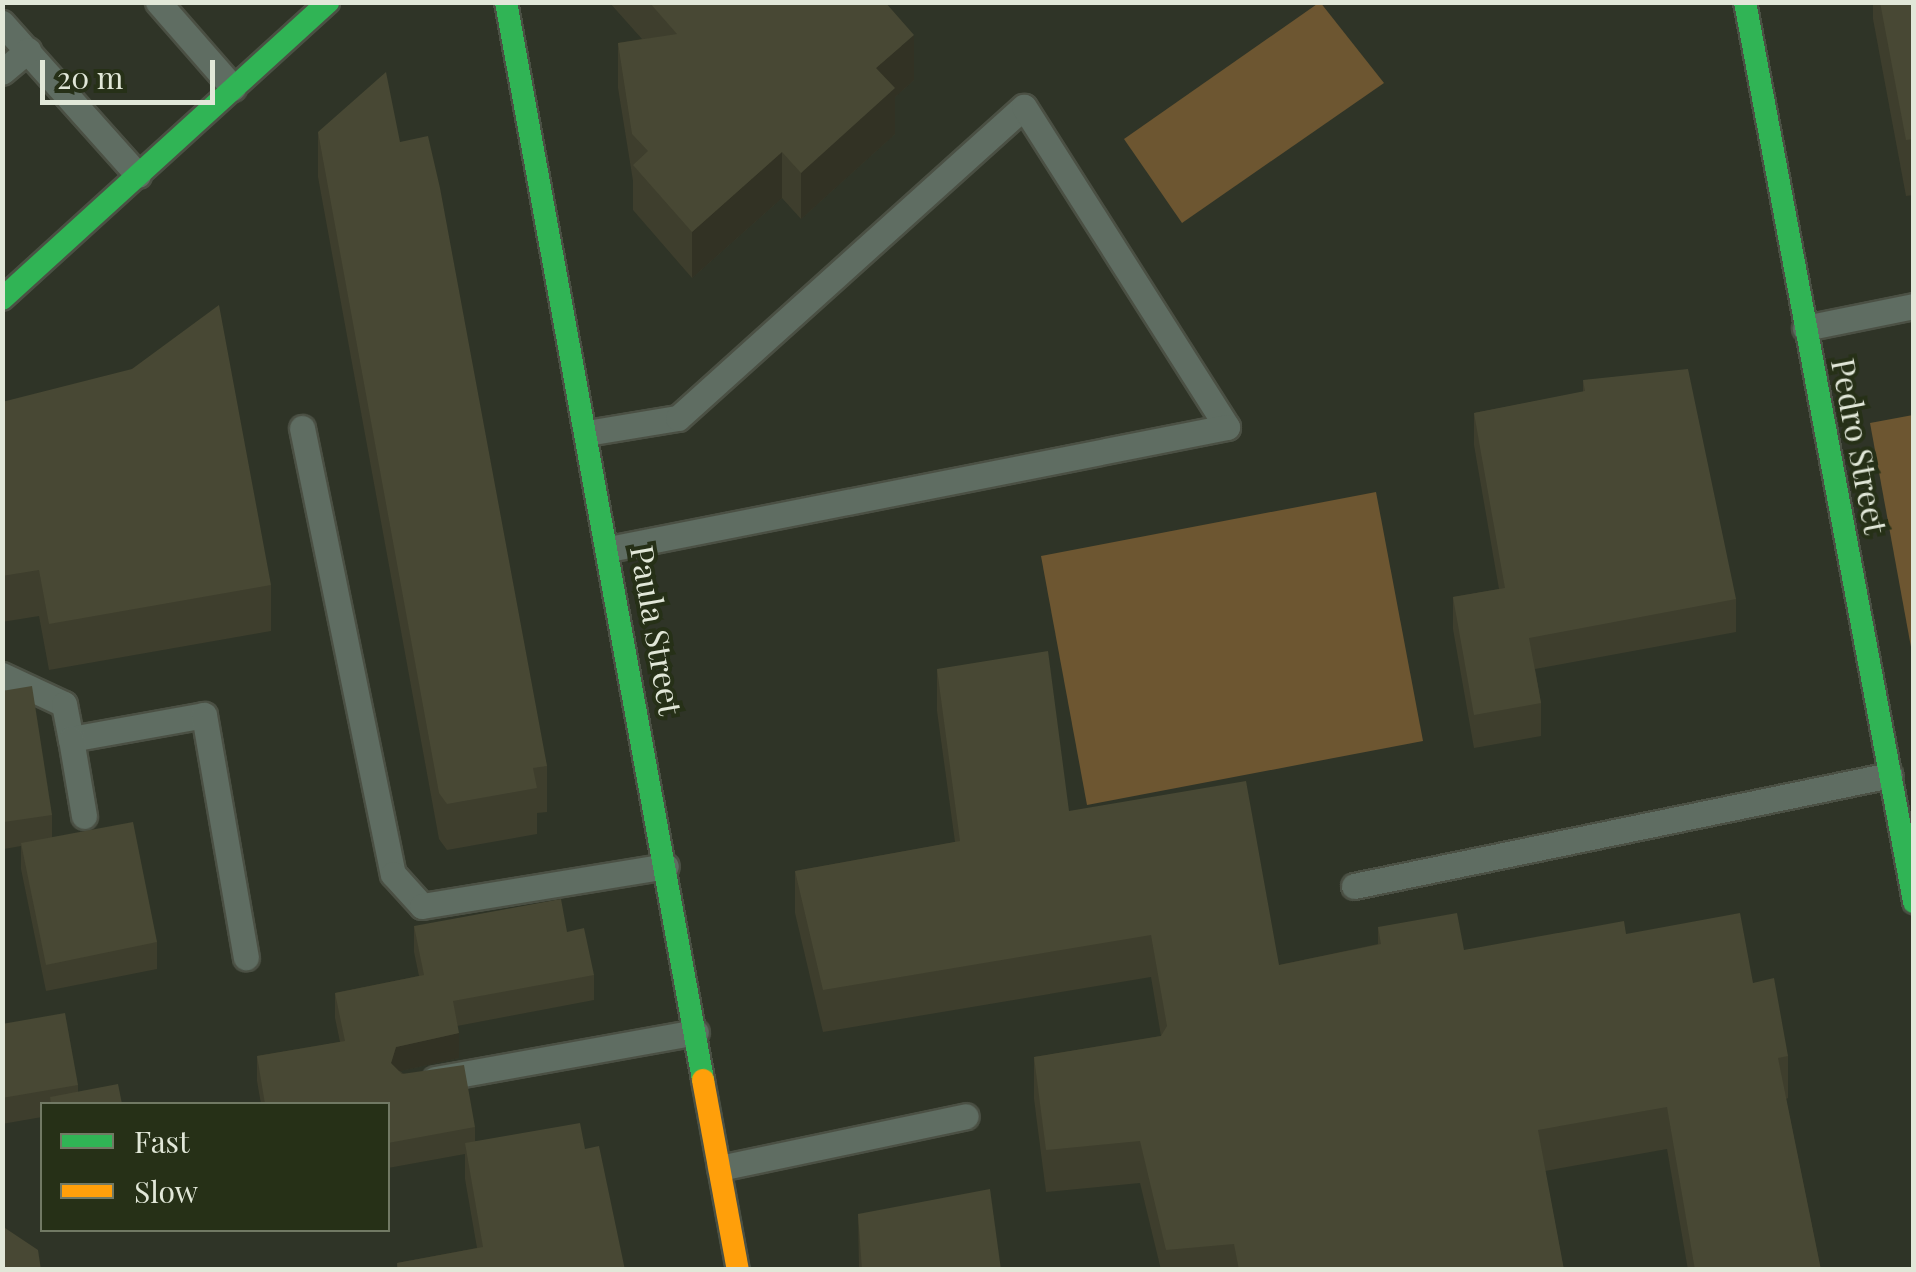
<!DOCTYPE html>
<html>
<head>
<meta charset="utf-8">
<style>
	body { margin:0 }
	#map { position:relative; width:1916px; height:1272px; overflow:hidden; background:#2f3427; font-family:"Playfair Display",serif }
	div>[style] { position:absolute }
	.green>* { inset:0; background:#6d5631 }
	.roads { filter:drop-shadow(2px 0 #4b5044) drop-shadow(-2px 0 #4b5044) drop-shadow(0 2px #4b5044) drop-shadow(0 -2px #4b5044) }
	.lane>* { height:25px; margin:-12.5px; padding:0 12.5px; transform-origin:12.5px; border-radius:12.5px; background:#5f6d62 }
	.fast>* { height:22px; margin:-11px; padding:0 11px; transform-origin:11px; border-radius:11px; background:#30b455 }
	.slow>* { height:22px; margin:-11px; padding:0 11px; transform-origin:11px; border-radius:11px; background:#ff9f0a }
	.wall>* { inset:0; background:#3e3e2d }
	.shaded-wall>* { inset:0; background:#323224 }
	.building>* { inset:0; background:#484834 }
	span { translate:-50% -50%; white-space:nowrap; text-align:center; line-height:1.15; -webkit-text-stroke:8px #263017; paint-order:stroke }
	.street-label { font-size:32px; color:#e1e7d8 }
	.frame { position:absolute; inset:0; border:5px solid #e1e7d8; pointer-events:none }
	.legend { position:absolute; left:40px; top:1102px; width:350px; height:130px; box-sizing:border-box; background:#263017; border:2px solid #717964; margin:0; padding:12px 18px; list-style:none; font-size:30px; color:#e1e7d8 }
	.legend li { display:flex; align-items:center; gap:20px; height:50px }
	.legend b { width:50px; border:2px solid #717964 }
	.scale { position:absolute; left:40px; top:60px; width:175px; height:45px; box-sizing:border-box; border:5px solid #e1e7d8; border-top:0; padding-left:12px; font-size:30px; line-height:35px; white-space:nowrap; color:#e1e7d8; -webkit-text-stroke:8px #263017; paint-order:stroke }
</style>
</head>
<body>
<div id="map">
	<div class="green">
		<i style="clip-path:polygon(1320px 2px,1384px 83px,1182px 223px,1124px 139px)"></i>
		<i style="clip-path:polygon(1913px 415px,1914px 415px,1913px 658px,1870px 423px)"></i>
		<i style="clip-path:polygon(1376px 492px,1423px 741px,1087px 805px,1041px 556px)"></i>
	</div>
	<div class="roads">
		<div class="lane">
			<i style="left:158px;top:2px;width:114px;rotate:48.9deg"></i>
			<i style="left:2px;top:23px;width:204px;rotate:48.2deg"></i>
			<i style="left:2px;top:72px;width:34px;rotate:-40deg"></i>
			<i style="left:1805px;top:328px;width:111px;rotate:-11.4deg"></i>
			<i style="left:302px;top:428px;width:455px;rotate:78.5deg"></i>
			<i style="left:393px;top:874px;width:43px;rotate:47.8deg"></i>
			<i style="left:422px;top:906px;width:247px;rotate:-9.3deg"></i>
			<i style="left:587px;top:433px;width:92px;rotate:-9.4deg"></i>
			<i style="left:678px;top:418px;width:465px;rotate:-42deg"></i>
			<i style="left:1024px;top:107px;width:379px;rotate:57.6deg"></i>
			<i style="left:1227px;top:427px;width:630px;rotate:168.83deg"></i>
			<i style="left:2px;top:675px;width:68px;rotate:25.1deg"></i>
			<i style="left:64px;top:704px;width:36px;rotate:79deg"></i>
			<i style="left:71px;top:739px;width:135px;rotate:-10.2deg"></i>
			<i style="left:204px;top:715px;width:246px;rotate:80.2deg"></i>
			<i style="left:71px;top:739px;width:78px;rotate:80.4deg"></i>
			<i style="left:1354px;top:886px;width:547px;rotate:-11.7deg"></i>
			<i style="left:435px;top:1079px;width:265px;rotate:-10.2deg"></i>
			<i style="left:720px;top:1168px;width:251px;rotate:-11.9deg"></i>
		</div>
		<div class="fast">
			<i style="left:506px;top:2px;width:1096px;rotate:79.64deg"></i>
			<i style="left:1745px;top:2px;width:916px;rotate:79.36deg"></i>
			<i style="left:2px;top:299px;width:441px;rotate:-42.3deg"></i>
		</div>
		<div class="slow">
			<i style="left:703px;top:1080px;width:193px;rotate:79.6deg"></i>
		</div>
	</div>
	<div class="wall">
		<i style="clip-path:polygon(609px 2px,885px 2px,914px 80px,895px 97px,895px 134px,801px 219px,782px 198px,692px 278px,633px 210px,633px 181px,618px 88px,618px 43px,642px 39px)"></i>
		<i style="clip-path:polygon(1873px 2px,1914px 2px,1914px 195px,1906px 196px,1873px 19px)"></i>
		<i style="clip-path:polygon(318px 132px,400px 142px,547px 766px,547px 812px,537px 813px,537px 834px,447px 850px,439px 839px,318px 177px)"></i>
		<i style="clip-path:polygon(1583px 380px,1736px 599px,1736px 632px,1535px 669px,1541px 703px,1541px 736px,1474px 748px,1453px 629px,1453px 597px,1499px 589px,1474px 445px,1474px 413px,1583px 392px)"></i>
		<i style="clip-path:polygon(2px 402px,271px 585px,271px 631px,49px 670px,39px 616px,2px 622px)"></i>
		<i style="clip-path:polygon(937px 669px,1069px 811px,1279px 965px,1378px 944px,1378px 927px,1464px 950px,1626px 934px,1753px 983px,1788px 1056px,1788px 1098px,1786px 1099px,1821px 1270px,1688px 1270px,1667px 1149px,1545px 1171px,1564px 1270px,1161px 1270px,1140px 1183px,1046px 1192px,1034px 1099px,1034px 1057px,1161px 1036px,1151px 977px,823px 1032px,795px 913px,795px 871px,955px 842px,937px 711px)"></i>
		<i style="clip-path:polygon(2px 691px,52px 815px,52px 837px,157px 942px,157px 969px,46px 991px,21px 869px,21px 846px,4px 849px,2px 837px)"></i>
		<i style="clip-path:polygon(414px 926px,567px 932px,594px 975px,594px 1000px,457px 1026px,459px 1058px,400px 1071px,475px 1127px,475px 1141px,585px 1149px,625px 1270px,397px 1270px,397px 1263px,477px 1248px,465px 1179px,465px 1154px,388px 1168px,388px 1104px,261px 1104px,257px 1081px,257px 1056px,340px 1042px,335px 1018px,335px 993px,419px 976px,414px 952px)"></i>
		<i style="clip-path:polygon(2px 1024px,78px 1085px,78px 1092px,122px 1104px,42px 1104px,42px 1117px,2px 1124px)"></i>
		<i style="clip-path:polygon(858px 1214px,1001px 1270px,859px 1270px)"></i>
	</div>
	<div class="shaded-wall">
		<i style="clip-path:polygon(914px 35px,914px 80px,895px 97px,895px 134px,801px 219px,801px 173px,876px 68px)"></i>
		<i style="clip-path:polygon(782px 152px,782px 198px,692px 278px,692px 232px)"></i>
		<i style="clip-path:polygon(459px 1033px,459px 1058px,396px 1072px,391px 1063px,396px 1047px)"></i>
	</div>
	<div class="building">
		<i style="clip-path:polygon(649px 2px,885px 2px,914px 35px,876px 68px,895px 88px,801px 173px,782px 152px,692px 232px,633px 165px,648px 151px,632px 134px,618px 43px,677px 34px)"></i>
		<i style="clip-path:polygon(1880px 2px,1914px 2px,1914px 139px,1906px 140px)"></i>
		<i style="clip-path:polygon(386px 72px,400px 142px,428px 136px,440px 188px,547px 766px,533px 768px,537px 788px,447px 804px,439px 793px,318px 132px)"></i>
		<i style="clip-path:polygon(219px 305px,271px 585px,49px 624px,39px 570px,2px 576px,2px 402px,132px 369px)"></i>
		<i style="clip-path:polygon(1688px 369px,1736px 599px,1529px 638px,1541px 703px,1474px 715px,1453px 597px,1505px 588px,1474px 413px,1585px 391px,1583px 380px)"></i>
		<i style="clip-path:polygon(1048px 651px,1069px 811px,1246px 781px,1279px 965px,1381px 944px,1378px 927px,1457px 913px,1464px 950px,1624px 921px,1626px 934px,1740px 913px,1753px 983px,1774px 978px,1788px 1056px,1778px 1058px,1821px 1270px,1695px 1270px,1667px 1107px,1538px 1130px,1564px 1270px,1239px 1270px,1234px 1244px,1166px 1250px,1140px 1141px,1046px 1150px,1034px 1057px,1161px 1036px,1167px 1026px,1151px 935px,823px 990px,795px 871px,960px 841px,937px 669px)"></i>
		<i style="clip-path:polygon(32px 686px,52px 815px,4px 822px,2px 810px,2px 691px)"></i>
		<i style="clip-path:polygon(133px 822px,157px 942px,46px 965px,21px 843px)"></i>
		<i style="clip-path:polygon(561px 899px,567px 932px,584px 928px,594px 975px,453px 1001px,459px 1033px,396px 1047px,391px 1063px,402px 1074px,464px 1065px,475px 1127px,388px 1143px,388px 1104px,265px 1104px,257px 1056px,345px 1041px,335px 993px,424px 975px,414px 926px)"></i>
		<i style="clip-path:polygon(65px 1013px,78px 1085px,2px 1098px,2px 1024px)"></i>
		<i style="clip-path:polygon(118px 1084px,122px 1104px,51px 1104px,50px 1097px)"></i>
		<i style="clip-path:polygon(580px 1123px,585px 1149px,599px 1146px,625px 1270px,398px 1270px,397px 1263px,483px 1247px,465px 1143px)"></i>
		<i style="clip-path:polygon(990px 1189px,1001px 1270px,862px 1270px,858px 1214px)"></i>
		<i style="clip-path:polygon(2px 1226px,38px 1250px,41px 1270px,2px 1270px)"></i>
	</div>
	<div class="street-label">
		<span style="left:1860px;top:446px;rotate:79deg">Pedro Street</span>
		<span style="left:657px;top:630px;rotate:80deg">Paula Street</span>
	</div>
	<div class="frame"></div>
	<ul class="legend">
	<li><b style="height:12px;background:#30b455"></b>Fast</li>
	<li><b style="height:12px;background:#ff9f0a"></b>Slow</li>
	</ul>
	<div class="scale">20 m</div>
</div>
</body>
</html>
